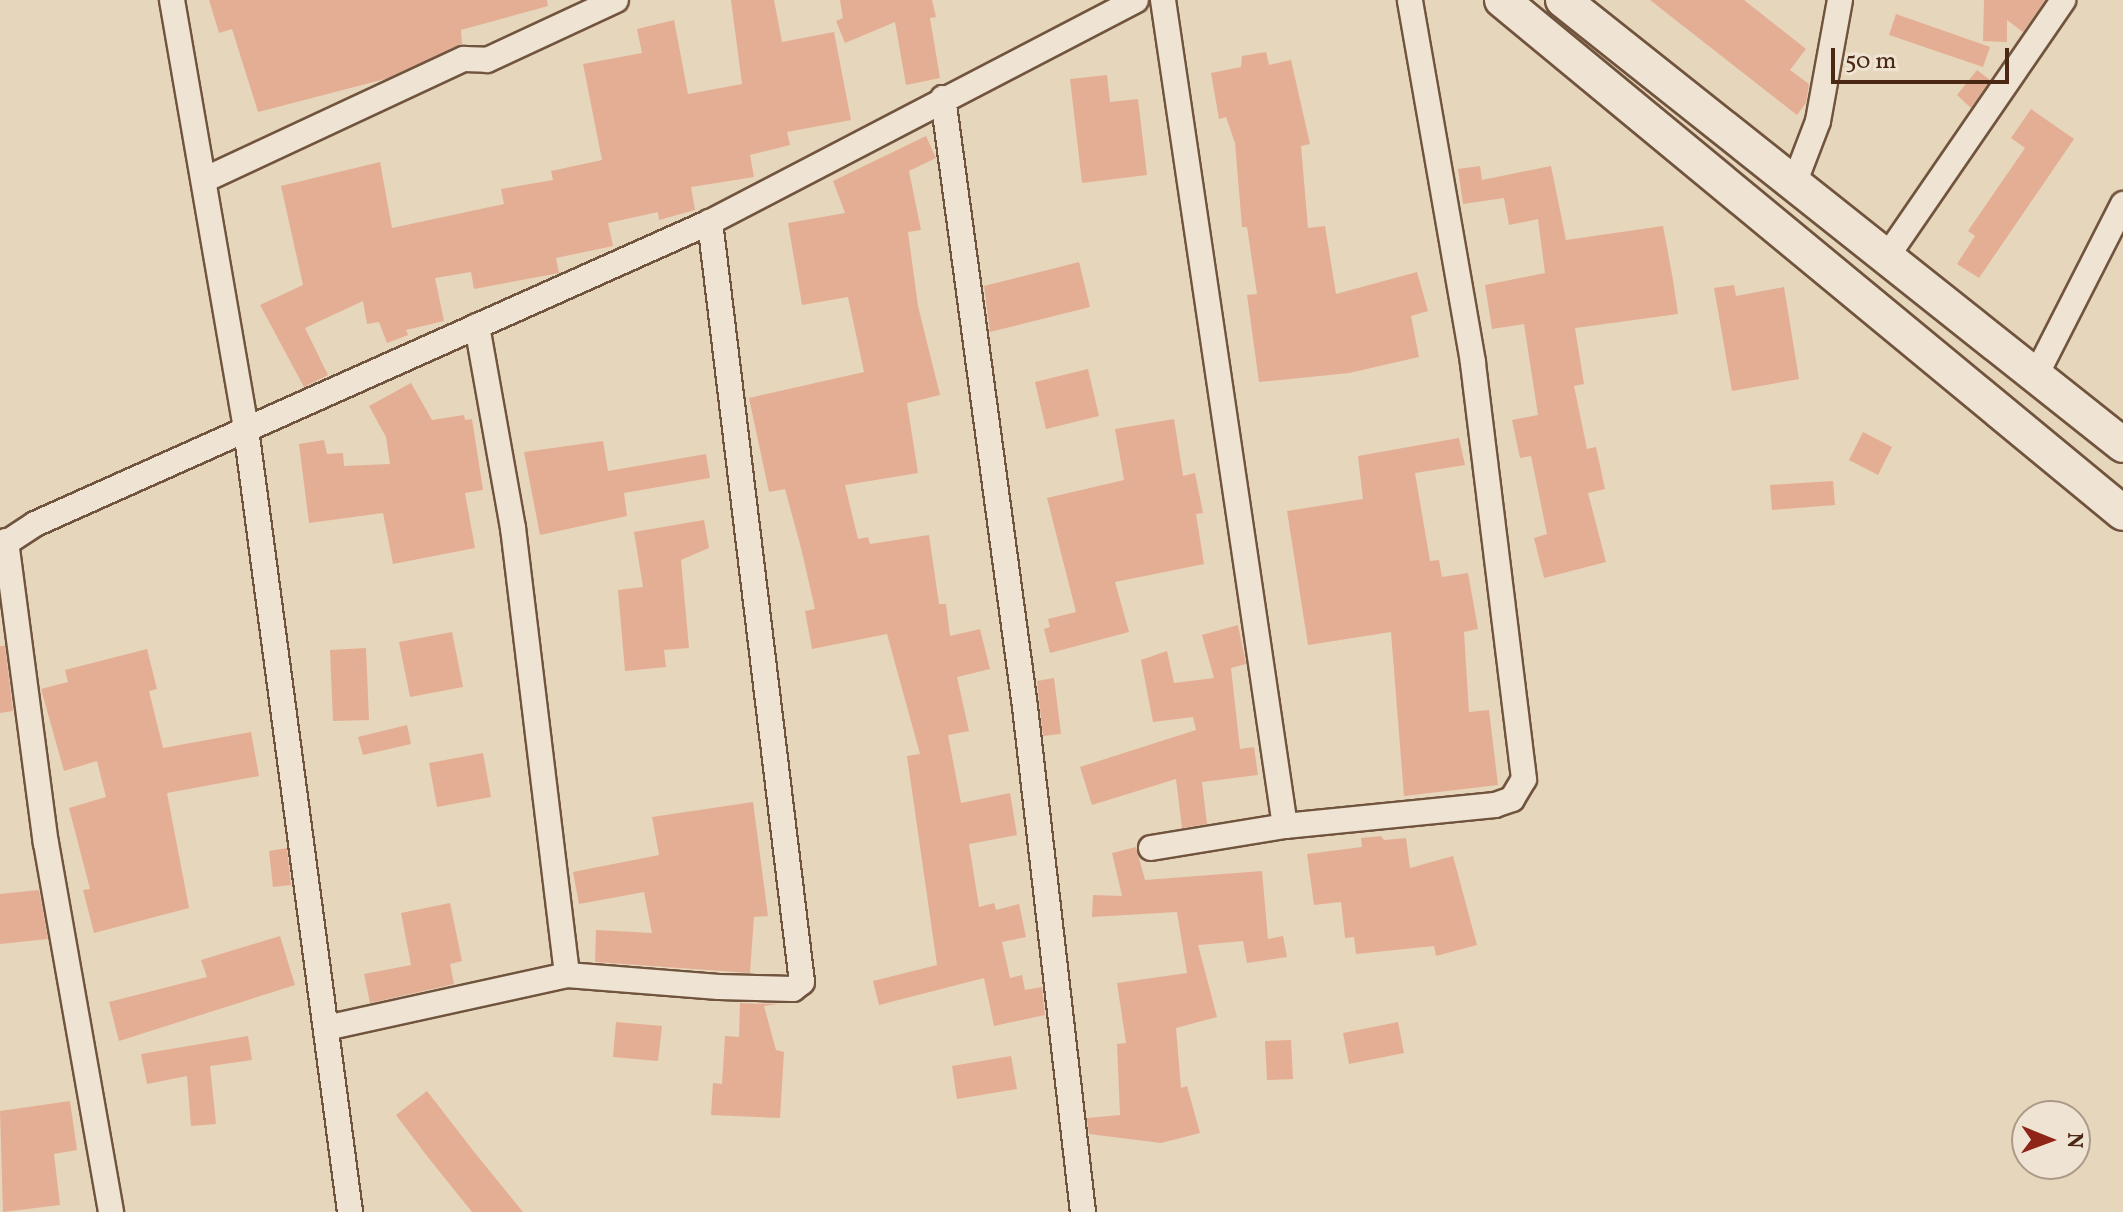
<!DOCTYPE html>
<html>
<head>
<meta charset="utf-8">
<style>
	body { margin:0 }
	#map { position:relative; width:2123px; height:1212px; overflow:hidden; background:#e6d6bb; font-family:Vollkorn,serif }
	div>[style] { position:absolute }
	.building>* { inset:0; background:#e4ae95 }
	.roads { filter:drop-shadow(2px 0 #71543e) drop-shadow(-2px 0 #71543e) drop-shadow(0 2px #71543e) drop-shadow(0 -2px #71543e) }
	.street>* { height:24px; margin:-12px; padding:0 12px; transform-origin:12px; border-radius:12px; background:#efe4d3 }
	.secondary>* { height:34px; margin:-17px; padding:0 17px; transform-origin:17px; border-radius:17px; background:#efe4d3 }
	span { translate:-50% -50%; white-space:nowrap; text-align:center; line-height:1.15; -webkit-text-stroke:6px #efe4d3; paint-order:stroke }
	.north { position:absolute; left:2011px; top:1100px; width:80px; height:80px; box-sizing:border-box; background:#efe4d3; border:2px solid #ad9987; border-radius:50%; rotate:91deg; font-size:22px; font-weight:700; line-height:32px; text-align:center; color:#4a2814 }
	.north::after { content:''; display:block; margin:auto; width:28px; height:36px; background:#8f2418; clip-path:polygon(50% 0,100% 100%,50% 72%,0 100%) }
	.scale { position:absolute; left:1831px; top:48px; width:178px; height:36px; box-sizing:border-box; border:4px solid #4a2814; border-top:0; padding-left:10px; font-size:24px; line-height:28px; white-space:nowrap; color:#4a2814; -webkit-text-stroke:6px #efe4d3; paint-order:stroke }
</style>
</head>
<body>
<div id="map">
	<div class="building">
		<i style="clip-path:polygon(209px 0,547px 0,548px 6px,461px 30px,462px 44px,389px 78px,258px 112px,232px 29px,219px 33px)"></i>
		<i style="clip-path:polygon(731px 0,774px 0,782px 42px,834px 32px,851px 120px,787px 132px,790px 145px,750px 155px,754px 177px,691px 187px,695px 210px,659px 220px,658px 212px,608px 223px,613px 246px,556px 258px,559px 273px,474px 289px,471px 272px,435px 278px,444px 321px,406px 330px,408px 335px,387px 343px,379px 322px,367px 324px,363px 301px,305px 328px,328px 375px,304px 387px,260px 305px,303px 285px,281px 186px,380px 162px,392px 228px,504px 204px,501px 189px,553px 180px,551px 171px,602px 160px,583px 64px,642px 53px,637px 29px,674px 20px,688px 94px,742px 84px)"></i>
		<i style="clip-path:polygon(840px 0,932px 0,936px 17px,930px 18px,940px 78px,906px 85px,895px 22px,845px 43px,836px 21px,843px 18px)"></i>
		<i style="clip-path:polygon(1650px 0,1744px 0,1806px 49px,1790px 70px,1809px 84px,1806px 103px,1797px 115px)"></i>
		<i style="clip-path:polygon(1984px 0,2045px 0,2023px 32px,2007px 20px,2007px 42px,1983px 41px)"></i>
		<i style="clip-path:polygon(1896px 14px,1990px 47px,1983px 67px,1889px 35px)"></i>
		<i style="clip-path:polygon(1266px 52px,1269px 65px,1291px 60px,1310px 144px,1301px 146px,1308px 228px,1325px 226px,1336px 294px,1417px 272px,1428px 311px,1411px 316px,1419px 357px,1349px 373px,1259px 382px,1247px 295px,1257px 294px,1247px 227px,1242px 227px,1235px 143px,1226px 117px,1219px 119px,1211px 73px,1241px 67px,1242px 56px)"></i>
		<i style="clip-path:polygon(1977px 70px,1990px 80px,1971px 108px,1957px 95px)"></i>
		<i style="clip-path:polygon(1107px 75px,1110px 102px,1138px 99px,1147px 175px,1082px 183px,1070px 79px)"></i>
		<i style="clip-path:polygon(2031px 109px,2074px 139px,1979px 278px,1957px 264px,1975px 236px,1968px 231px,2025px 148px,2011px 138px)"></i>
		<i style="clip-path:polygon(926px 136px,936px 158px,909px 171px,921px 230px,908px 232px,918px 306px,940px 395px,907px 403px,918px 473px,845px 485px,858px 539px,868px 537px,870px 544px,929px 535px,939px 604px,946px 604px,950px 636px,980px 629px,990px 669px,957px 677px,969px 731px,948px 735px,961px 803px,1010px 793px,1017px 835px,969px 844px,979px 907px,994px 903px,996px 910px,1019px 904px,1026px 937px,1002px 942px,1010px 978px,1022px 975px,1025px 990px,1042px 987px,1045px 1015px,994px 1026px,984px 978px,879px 1005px,873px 981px,937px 965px,907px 756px,920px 754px,887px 634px,812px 649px,805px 611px,815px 609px,801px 548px,785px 489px,769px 492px,749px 398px,864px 372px,848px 297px,802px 305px,788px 223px,845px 213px,833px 181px)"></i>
		<i style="clip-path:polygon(1480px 166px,1482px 180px,1551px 166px,1566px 240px,1663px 226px,1673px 280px,1678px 314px,1575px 328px,1584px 384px,1574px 386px,1587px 449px,1596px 447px,1605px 489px,1588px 493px,1606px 562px,1544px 578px,1534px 538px,1547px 534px,1531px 456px,1520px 458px,1512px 420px,1538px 415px,1524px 324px,1492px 329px,1485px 285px,1545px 273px,1538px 219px,1509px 225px,1504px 198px,1463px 204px,1458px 169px)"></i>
		<i style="clip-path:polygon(1079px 262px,1090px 307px,990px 332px,984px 286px)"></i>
		<i style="clip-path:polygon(1734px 285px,1736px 296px,1784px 287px,1799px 379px,1732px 391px,1714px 288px)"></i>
		<i style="clip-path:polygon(1088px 369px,1099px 416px,1046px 429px,1035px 382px)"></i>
		<i style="clip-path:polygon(411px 383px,432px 420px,464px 415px,465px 420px,472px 419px,483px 490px,465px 493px,475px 548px,393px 564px,383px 513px,309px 523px,299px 444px,324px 440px,327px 454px,343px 453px,344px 466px,390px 464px,386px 437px,369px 406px)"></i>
		<i style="clip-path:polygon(1174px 419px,1183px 476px,1195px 473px,1203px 513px,1196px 514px,1204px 564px,1115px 582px,1129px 632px,1050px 653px,1044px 629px,1050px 627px,1048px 619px,1076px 612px,1047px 498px,1124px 480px,1115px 429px)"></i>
		<i style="clip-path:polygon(1863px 432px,1892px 447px,1878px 475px,1849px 460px)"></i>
		<i style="clip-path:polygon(1459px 438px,1465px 465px,1415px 473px,1430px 561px,1439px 560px,1442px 577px,1468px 573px,1478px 629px,1464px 632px,1469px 712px,1489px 710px,1498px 785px,1404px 796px,1391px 632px,1308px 645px,1287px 511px,1363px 499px,1358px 456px)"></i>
		<i style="clip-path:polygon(603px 441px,608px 471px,706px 454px,710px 478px,624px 493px,627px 516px,540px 535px,524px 452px)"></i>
		<i style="clip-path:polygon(1833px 481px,1835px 505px,1772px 510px,1770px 485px)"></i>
		<i style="clip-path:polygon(704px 520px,709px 548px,681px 560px,689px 648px,664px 650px,666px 667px,625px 671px,618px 590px,643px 587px,634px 532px)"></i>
		<i style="clip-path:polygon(1238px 625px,1246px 664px,1231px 668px,1240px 749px,1254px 747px,1258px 775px,1202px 782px,1207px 824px,1182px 828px,1176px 779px,1092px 805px,1080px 767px,1196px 730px,1193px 717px,1153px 722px,1141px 660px,1167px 651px,1174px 683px,1214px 678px,1202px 635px)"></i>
		<i style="clip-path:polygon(452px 632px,463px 687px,410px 697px,399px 642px)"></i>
		<i style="clip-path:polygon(0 646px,5px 646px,13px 711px,0 713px)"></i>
		<i style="clip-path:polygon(366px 648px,369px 720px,333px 721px,330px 650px)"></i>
		<i style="clip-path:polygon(147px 649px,157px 689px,149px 691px,163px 748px,251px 732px,259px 776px,167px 793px,189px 908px,94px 933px,83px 890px,90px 889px,69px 808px,106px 797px,97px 761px,64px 771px,41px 689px,68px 682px,65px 670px)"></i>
		<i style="clip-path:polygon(1054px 678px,1061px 734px,1043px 736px,1037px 681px)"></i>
		<i style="clip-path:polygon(407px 725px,411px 744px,363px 755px,358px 737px)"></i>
		<i style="clip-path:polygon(483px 753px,491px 797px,437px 807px,429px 763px)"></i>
		<i style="clip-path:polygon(753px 802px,768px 916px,754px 917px,750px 973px,595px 962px,596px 930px,652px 933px,644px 892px,579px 904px,573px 872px,659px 855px,652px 817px)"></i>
		<i style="clip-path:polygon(1381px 836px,1384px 840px,1406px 838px,1410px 868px,1453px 856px,1477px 945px,1436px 956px,1434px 946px,1356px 954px,1354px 937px,1345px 938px,1341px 902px,1314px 905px,1307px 854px,1362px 847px,1361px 838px)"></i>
		<i style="clip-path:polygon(1136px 847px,1145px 880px,1262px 871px,1268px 939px,1283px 936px,1287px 957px,1247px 963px,1243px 941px,1198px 945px,1217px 1017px,1176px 1028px,1181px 1088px,1187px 1086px,1200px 1133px,1161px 1143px,1089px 1134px,1087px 1118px,1120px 1115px,1117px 1044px,1126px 1043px,1117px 983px,1187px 973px,1177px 912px,1092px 917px,1093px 895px,1122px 896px,1112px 853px)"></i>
		<i style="clip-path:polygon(287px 848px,291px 885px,273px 887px,269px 851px)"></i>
		<i style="clip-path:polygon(39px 890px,48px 939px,0 944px,0 894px)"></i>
		<i style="clip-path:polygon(450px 903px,462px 961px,450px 964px,454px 984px,370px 1003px,364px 974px,411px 965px,401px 913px)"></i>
		<i style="clip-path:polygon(280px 936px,295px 985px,119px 1041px,109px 1002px,207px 977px,201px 960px)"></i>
		<i style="clip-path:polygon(740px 1003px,778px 1004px,764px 1006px,776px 1050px,784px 1052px,780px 1118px,711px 1115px,713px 1083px,722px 1084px,725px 1036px,739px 1037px)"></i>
		<i style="clip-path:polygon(616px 1022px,662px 1026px,658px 1061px,613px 1057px)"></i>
		<i style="clip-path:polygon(1398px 1022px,1404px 1053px,1349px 1064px,1343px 1033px)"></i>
		<i style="clip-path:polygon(248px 1036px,252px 1060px,210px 1066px,216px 1124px,191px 1126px,187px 1076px,147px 1084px,141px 1054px)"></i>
		<i style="clip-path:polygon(1291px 1040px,1293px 1079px,1267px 1080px,1265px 1041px)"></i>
		<i style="clip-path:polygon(1011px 1056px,1017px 1089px,957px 1099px,952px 1066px)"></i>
		<i style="clip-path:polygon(427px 1091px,475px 1153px,523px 1212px,472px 1212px,427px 1156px,396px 1115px)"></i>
		<i style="clip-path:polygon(70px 1101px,77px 1150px,54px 1154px,60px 1205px,3px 1212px,0 1111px)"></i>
	</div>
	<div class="roads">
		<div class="street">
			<i style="left:172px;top:0;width:435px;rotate:80.2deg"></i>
			<i style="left:246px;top:429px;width:790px;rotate:82.43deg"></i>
			<i style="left:1163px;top:0;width:835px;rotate:81.6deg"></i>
			<i style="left:943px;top:98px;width:614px;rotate:82.33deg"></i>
			<i style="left:1025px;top:707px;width:508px;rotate:83.45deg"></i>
			<i style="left:204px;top:180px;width:287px;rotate:-25deg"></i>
			<i style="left:464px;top:59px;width:23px;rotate:2deg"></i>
			<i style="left:487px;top:60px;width:142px;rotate:-24.9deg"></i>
			<i style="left:1794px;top:184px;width:67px;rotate:-69.1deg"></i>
			<i style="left:1818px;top:121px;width:123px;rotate:-79.7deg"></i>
			<i style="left:1886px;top:258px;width:313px;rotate:-55.5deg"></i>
			<i style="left:477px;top:326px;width:205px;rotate:79.9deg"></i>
			<i style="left:513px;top:528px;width:450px;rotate:83.1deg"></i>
			<i style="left:2036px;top:375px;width:192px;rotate:-63deg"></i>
			<i style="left:6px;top:541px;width:305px;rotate:82.5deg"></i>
			<i style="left:46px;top:843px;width:375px;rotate:80deg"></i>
			<i style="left:0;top:547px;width:42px;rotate:-33.3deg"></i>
			<i style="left:35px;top:524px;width:739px;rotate:-24.1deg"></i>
			<i style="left:710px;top:222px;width:480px;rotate:-27.5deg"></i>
			<i style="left:1151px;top:848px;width:136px;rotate:-9.3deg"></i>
			<i style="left:1285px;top:826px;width:211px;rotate:-5.7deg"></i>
			<i style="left:1495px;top:805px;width:18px;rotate:-19deg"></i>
			<i style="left:1512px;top:799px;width:23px;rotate:-59deg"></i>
			<i style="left:1524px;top:779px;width:420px;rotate:-97deg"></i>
			<i style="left:1473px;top:362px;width:367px;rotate:-99.9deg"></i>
			<i style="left:326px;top:1028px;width:247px;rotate:-12.4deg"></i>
			<i style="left:567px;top:975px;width:152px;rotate:4.5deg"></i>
			<i style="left:719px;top:987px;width:74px;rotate:1.5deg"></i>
			<i style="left:793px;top:989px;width:11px;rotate:-38deg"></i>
			<i style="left:802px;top:982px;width:766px;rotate:-96.9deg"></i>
		</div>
		<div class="secondary">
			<i style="left:1502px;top:0;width:805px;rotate:39.56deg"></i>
			<i style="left:1563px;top:0;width:715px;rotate:38.47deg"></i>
		</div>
	</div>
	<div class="north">N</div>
	<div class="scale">50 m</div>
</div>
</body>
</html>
